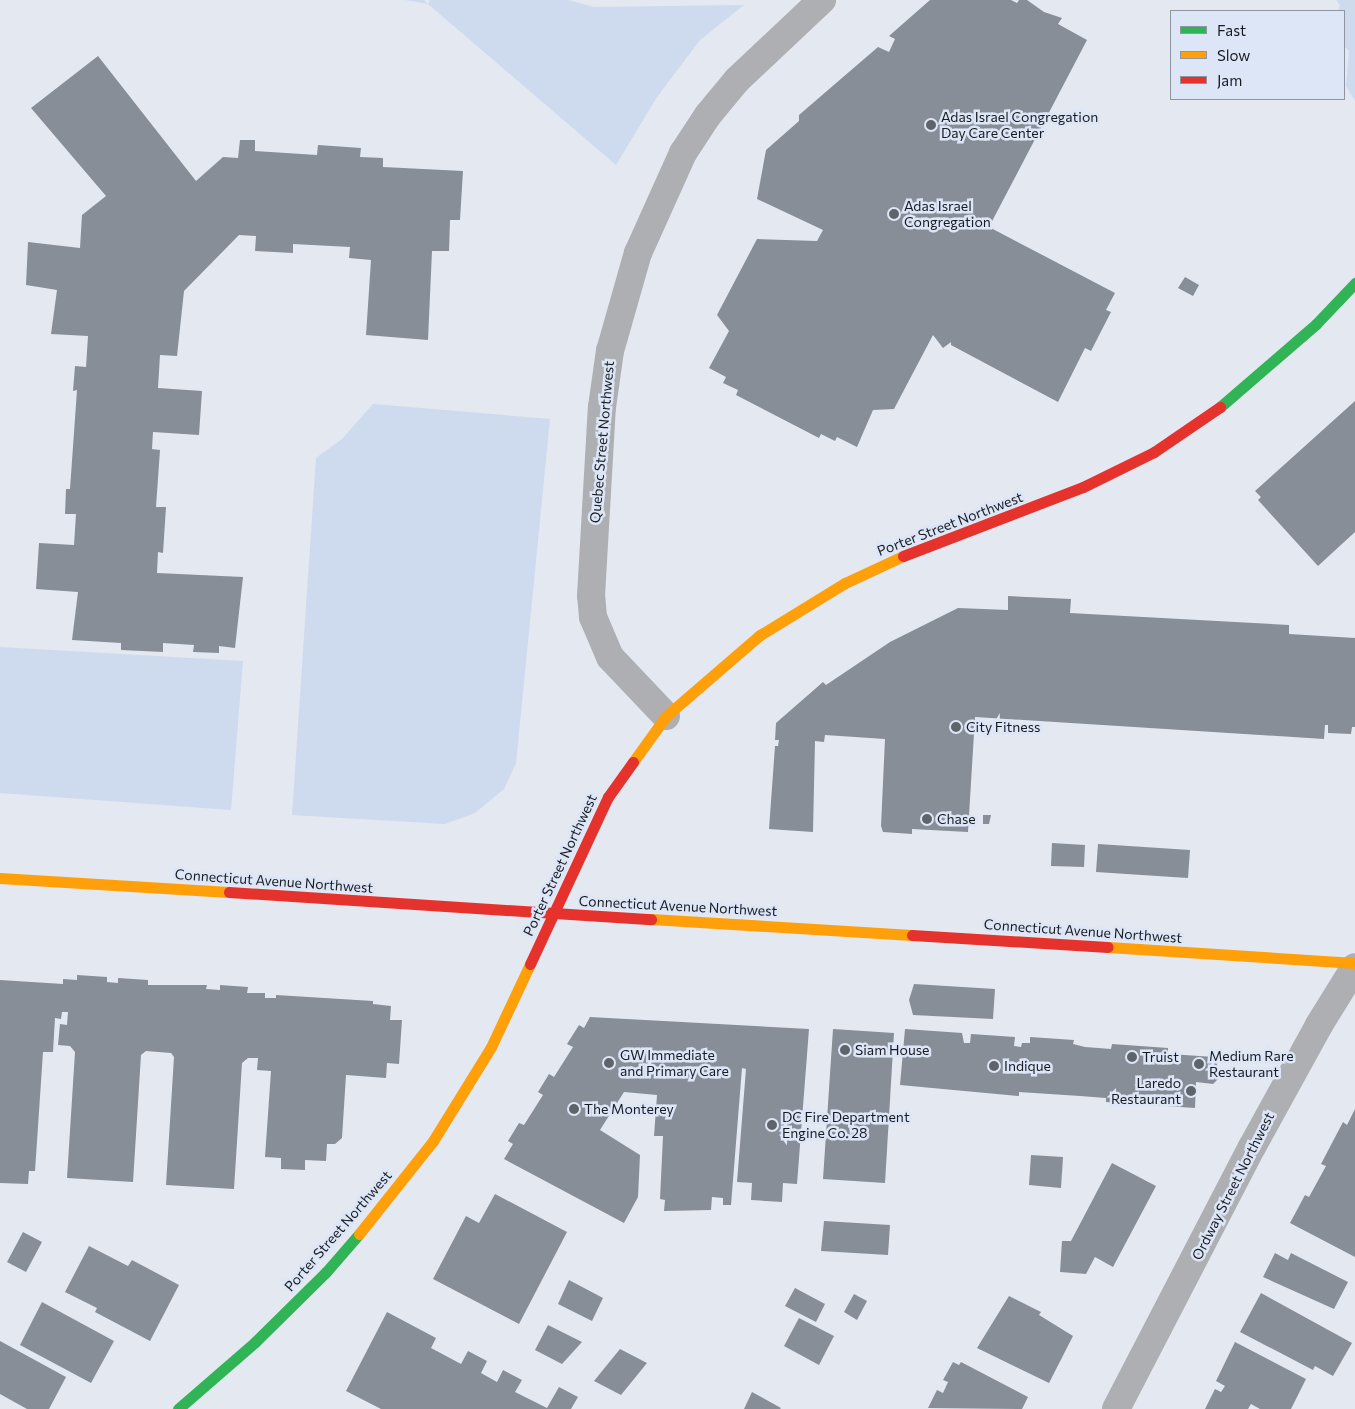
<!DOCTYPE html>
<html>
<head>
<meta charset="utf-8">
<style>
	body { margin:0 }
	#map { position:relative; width:1355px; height:1409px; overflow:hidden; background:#e3e8f1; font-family:Commissioner,sans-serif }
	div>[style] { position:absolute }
	.green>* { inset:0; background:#cedaee }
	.building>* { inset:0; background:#888e98 }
	.street>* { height:28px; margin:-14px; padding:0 14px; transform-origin:14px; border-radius:14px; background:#adafb2 }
	.fast>* { height:11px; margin:-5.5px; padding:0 5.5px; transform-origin:5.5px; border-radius:5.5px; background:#30b455 }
	.slow>* { height:11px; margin:-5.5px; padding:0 5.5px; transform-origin:5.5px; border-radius:5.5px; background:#ff9f0a }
	.jam>* { height:11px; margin:-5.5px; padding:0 5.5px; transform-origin:5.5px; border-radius:5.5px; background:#e5322d }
	.dots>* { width:14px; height:14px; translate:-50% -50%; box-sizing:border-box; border:2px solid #dde6f7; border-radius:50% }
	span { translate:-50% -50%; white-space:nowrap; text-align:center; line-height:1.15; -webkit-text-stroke:5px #dde6f7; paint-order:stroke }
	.poi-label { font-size:14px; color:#181b21 }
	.left { translate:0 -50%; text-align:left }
	.right { translate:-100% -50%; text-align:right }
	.street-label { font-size:14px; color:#181b21 }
	.legend { position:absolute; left:1170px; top:10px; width:175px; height:90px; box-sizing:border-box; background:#dde6f7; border:1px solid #8e95a1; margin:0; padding:6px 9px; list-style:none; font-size:15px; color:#181b21 }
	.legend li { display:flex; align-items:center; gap:10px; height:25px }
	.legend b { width:25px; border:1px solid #8e95a1 }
</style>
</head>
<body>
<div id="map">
	<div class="green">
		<i style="clip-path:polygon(405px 0,424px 0,428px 4px,430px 0,568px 0,594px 7px,744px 5px,700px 40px,657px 97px,616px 165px,428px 4px)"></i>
		<i style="clip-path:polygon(1336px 0,1355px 0,1355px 101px,1346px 86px,1349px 51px,1344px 46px,1344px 11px,1338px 11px,1340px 5px)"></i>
		<i style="clip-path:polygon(373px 404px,550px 419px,516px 763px,504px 789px,475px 813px,445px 824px,292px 815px,316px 458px,342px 439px)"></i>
		<i style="clip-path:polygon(0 647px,243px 661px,231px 810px,0 793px)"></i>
	</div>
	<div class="building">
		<i style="clip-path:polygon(930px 0,1011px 0,1017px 3px,1019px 0,1027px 0,1044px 12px,1062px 18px,1058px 24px,1087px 40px,989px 227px,1115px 293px,1106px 310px,1111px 312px,1091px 351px,1085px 348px,1058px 402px,951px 345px,951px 342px,943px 348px,933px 335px,894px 409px,873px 410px,857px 447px,837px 437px,835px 441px,821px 434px,819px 438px,736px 395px,738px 390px,723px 383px,726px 377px,709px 368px,729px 331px,717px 315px,757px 239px,817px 241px,823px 230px,757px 199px,766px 150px,799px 121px,799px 115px,878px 47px,889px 52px,895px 39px,889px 36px)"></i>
		<i style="clip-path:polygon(98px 56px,196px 181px,223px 157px,238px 158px,240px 140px,255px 140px,255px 151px,317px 155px,318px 145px,361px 148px,360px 157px,383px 158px,383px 167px,463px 171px,460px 220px,450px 220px,449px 251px,432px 251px,428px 340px,366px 335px,371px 260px,349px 258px,350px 247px,293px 244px,293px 253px,255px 251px,256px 236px,239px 235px,184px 291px,177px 356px,160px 355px,158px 388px,202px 391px,199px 435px,153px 432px,152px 449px,160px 450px,156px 507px,166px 507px,163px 553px,158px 552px,157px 573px,243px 577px,235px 648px,219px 646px,219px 653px,193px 652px,194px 645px,163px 643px,163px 652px,121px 650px,121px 643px,72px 640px,78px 592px,36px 589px,39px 543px,74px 545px,76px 514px,65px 514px,66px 489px,70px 489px,77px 390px,73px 391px,75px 366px,86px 367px,88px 336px,51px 334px,57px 290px,26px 285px,28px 242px,80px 248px,82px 215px,106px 196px,31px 108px)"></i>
		<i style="clip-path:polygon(1185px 277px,1199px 285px,1193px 296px,1178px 288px)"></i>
		<i style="clip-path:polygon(1355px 401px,1355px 532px,1318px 566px,1258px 500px,1261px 497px,1255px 491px)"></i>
		<i style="clip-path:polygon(1008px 596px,1071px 599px,1070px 613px,1289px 625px,1289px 634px,1355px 638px,1355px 727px,1352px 727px,1351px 734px,1328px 733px,1328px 725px,1325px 725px,1324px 739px,975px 717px,968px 832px,912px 829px,912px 834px,883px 832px,881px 826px,885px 739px,825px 735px,824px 742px,815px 741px,813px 832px,769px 829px,775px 746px,778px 746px,779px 740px,775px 740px,776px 723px,823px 682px,826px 685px,890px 642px,958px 608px,1008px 610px)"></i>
		<i style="clip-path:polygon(983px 815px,991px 815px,989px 824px,983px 824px)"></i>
		<i style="clip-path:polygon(1052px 843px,1085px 845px,1084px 867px,1051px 866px)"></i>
		<i style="clip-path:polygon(1098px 844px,1190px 850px,1188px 878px,1096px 872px)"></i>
		<i style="clip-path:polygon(77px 975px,107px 977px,107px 982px,118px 983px,118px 978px,148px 980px,148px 985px,207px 985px,206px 989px,220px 990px,220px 985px,248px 987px,247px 993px,265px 993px,265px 998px,276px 998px,276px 995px,373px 1001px,373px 1004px,391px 1006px,390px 1020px,402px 1020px,399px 1064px,387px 1063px,386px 1078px,346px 1075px,342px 1138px,335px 1144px,327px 1144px,326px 1161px,305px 1160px,305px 1170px,281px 1169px,281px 1158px,265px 1157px,271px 1071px,257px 1070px,258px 1058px,248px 1058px,242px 1063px,234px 1189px,166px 1185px,174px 1057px,171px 1053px,146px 1051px,141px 1055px,133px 1182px,67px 1178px,75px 1052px,70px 1046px,58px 1045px,60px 1024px,67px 1025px,68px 1012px,62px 1012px,61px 1019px,55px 1018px,53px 1052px,43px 1052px,35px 1171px,29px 1171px,28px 1184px,0 1183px,0 980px,63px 984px,63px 979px,77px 980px)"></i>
		<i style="clip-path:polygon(914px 984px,995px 989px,993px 1019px,913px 1015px,909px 1000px)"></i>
		<i style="clip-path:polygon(590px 1017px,809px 1029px,797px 1184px,783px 1183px,782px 1202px,751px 1200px,752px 1183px,737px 1182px,746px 1069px,742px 1068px,731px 1205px,723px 1205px,723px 1198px,712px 1197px,711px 1210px,664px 1211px,665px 1200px,660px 1199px,663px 1136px,654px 1136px,657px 1095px,624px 1092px,600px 1130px,640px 1155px,638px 1197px,624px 1223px,504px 1159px,513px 1144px,508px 1141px,519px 1123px,524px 1125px,543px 1095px,538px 1092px,549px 1074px,554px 1077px,573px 1047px,567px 1044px,579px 1025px,584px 1028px)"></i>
		<i style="clip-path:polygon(833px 1029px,894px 1033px,885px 1183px,823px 1179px)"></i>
		<i style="clip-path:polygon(905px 1029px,962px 1033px,964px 1043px,970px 1043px,971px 1034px,1015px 1037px,1014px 1046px,1021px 1047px,1022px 1043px,1030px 1043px,1030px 1037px,1074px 1040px,1073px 1044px,1085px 1047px,1111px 1049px,1112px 1044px,1168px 1048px,1168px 1056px,1170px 1054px,1214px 1057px,1218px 1067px,1218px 1079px,1213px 1084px,1196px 1082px,1195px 1108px,1106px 1102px,1106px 1098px,1080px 1096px,1019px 1092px,1019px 1096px,900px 1085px)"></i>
		<i style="clip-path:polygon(1355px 1109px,1355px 1257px,1290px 1223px,1305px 1195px,1309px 1197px,1326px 1166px,1321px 1164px,1343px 1122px,1347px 1125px)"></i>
		<i style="clip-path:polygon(1031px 1155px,1063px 1157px,1061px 1188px,1029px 1185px)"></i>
		<i style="clip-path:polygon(1112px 1163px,1156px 1186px,1113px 1267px,1095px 1257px,1086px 1274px,1060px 1272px,1062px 1241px,1071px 1241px)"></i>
		<i style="clip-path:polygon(495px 1194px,567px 1232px,519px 1324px,433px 1279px,466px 1216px,479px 1223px)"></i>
		<i style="clip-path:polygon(824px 1221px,890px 1225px,888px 1255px,821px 1251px)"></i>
		<i style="clip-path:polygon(23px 1232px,42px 1242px,26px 1272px,7px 1262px)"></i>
		<i style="clip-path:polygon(89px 1246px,128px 1266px,132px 1260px,179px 1285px,150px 1341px,95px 1312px,97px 1308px,65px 1292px)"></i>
		<i style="clip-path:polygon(1275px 1253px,1288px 1260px,1291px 1253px,1348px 1282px,1334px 1309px,1263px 1277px)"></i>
		<i style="clip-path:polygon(569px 1280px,603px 1298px,592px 1321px,558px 1304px)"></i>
		<i style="clip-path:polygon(795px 1288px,825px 1304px,816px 1322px,785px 1306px)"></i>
		<i style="clip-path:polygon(1261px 1293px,1352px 1343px,1333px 1376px,1315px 1366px,1313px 1370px,1240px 1332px)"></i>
		<i style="clip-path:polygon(854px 1294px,867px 1301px,857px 1320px,844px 1312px)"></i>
		<i style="clip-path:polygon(1009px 1296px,1041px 1312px,1039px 1315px,1073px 1336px,1049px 1383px,977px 1348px)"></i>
		<i style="clip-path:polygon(42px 1302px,114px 1341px,91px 1383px,20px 1345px)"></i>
		<i style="clip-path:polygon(387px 1312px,436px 1338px,431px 1348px,461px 1364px,468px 1351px,487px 1361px,481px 1373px,497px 1382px,503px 1370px,522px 1380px,515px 1392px,547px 1408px,559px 1387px,578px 1397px,571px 1409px,381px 1409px,346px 1391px)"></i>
		<i style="clip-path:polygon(799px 1318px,834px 1336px,819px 1365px,784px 1346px)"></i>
		<i style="clip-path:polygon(548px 1325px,582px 1342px,562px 1364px,535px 1350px)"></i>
		<i style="clip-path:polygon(0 1341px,66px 1377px,49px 1409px,27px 1409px,0 1394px)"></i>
		<i style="clip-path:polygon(1235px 1342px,1306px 1379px,1291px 1409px,1260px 1409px,1251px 1404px,1248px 1409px,1205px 1409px,1215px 1389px,1221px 1392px,1225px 1386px,1216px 1381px)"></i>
		<i style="clip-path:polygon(620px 1349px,647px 1363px,621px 1395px,594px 1381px)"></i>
		<i style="clip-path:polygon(953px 1362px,959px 1365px,961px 1362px,1028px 1397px,1022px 1409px,928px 1408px,937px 1390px,943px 1393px,948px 1382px,943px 1380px)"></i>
		<i style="clip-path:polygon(752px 1392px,781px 1408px,780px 1409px,744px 1409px)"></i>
	</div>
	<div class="street">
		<i style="left:666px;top:716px;width:81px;rotate:-133.5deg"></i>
		<i style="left:610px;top:657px;width:43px;rotate:-113deg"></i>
		<i style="left:593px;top:617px;width:21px;rotate:-95deg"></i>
		<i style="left:591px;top:596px;width:189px;rotate:-86.7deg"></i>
		<i style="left:602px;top:407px;width:57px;rotate:-81.9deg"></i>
		<i style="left:610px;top:351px;width:102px;rotate:-74.1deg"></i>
		<i style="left:638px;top:253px;width:110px;rotate:-65.8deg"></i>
		<i style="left:683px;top:153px;width:45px;rotate:-56.7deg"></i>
		<i style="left:708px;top:115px;width:45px;rotate:-50.4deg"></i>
		<i style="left:737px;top:80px;width:117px;rotate:-43.3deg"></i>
		<i style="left:1116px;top:1409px;width:295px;rotate:-62.6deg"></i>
		<i style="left:1252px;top:1147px;width:139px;rotate:-61.2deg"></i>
		<i style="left:1319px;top:1025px;width:68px;rotate:-58.2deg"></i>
	</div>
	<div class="fast">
		<i style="left:1220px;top:407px;width:127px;rotate:-40.8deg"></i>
		<i style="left:1316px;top:324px;width:57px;rotate:-46.4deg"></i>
		<i style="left:178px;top:1409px;width:102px;rotate:-41deg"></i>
		<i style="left:255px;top:1342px;width:100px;rotate:-44.6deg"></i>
		<i style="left:326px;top:1272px;width:50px;rotate:-49deg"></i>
	</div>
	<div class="slow">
		<i style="left:633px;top:762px;width:57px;rotate:-54.3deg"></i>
		<i style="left:666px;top:716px;width:124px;rotate:-40.8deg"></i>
		<i style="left:760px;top:635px;width:100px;rotate:-31.5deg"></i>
		<i style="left:845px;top:583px;width:64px;rotate:-25deg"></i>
		<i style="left:0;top:878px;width:229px;rotate:3.5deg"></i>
		<i style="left:651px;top:919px;width:261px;rotate:3.5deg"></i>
		<i style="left:1108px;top:947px;width:248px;rotate:3.7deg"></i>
		<i style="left:359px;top:1234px;width:119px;rotate:-51.5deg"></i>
		<i style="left:433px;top:1141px;width:110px;rotate:-58.3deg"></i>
		<i style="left:491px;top:1047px;width:92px;rotate:-64.8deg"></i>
	</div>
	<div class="jam">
		<i style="left:903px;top:556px;width:193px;rotate:-21deg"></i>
		<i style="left:1083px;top:487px;width:79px;rotate:-26.2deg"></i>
		<i style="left:1154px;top:452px;width:80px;rotate:-34.3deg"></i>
		<i style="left:229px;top:892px;width:423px;rotate:3.7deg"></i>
		<i style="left:912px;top:935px;width:196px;rotate:3.5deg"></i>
		<i style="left:530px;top:964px;width:184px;rotate:-65deg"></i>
		<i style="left:608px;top:797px;width:43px;rotate:-54.5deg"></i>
	</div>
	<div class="dots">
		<i style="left:931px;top:125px;background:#5f636a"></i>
		<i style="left:894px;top:214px;background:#5f636a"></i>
		<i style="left:956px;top:727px;background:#5f636a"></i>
		<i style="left:927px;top:819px;background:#5f636a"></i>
		<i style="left:845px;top:1050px;background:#5f636a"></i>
		<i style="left:1132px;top:1057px;background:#5f636a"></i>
		<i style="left:609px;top:1063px;background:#5f636a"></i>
		<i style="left:1199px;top:1064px;background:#5f636a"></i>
		<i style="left:994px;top:1066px;background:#5f636a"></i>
		<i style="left:1191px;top:1091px;background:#5f636a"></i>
		<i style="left:574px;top:1109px;background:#5f636a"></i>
		<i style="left:772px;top:1125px;background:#5f636a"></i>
	</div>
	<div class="poi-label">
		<span class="left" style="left:941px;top:125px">Adas Israel Congregation<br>Day Care Center</span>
		<span class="left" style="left:904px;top:214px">Adas Israel<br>Congregation</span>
		<span class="left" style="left:966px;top:727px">City Fitness</span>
		<span class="left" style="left:937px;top:819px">Chase</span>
		<span class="left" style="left:855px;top:1050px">Siam House</span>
		<span class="left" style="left:620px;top:1063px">GW Immediate<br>and Primary Care</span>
		<span class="left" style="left:1209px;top:1064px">Medium Rare<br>Restaurant</span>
		<span class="left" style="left:1142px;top:1057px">Truist</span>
		<span class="left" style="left:1004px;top:1066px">Indique</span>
		<span class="right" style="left:1181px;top:1091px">Laredo<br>Restaurant</span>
		<span class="left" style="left:584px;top:1109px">The Monterey</span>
		<span class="left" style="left:782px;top:1125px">DC Fire Department<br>Engine Co. 28</span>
	</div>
	<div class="street-label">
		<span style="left:602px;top:442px;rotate:-85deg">Quebec Street Northwest</span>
		<span style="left:950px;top:524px;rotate:-21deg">Porter Street Northwest</span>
		<span style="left:560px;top:865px;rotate:-65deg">Porter Street Northwest</span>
		<span style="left:274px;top:881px;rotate:4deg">Connecticut Avenue Northwest</span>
		<span style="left:678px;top:906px;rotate:3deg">Connecticut Avenue Northwest</span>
		<span style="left:1083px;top:931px;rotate:4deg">Connecticut Avenue Northwest</span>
		<span style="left:1233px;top:1186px;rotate:-63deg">Ordway Street Northwest</span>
		<span style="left:338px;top:1231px;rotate:-49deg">Porter Street Northwest</span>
	</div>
	<ul class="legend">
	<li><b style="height:6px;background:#30b455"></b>Fast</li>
	<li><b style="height:6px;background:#ff9f0a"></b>Slow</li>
	<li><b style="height:6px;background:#e5322d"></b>Jam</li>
	</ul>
</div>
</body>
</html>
